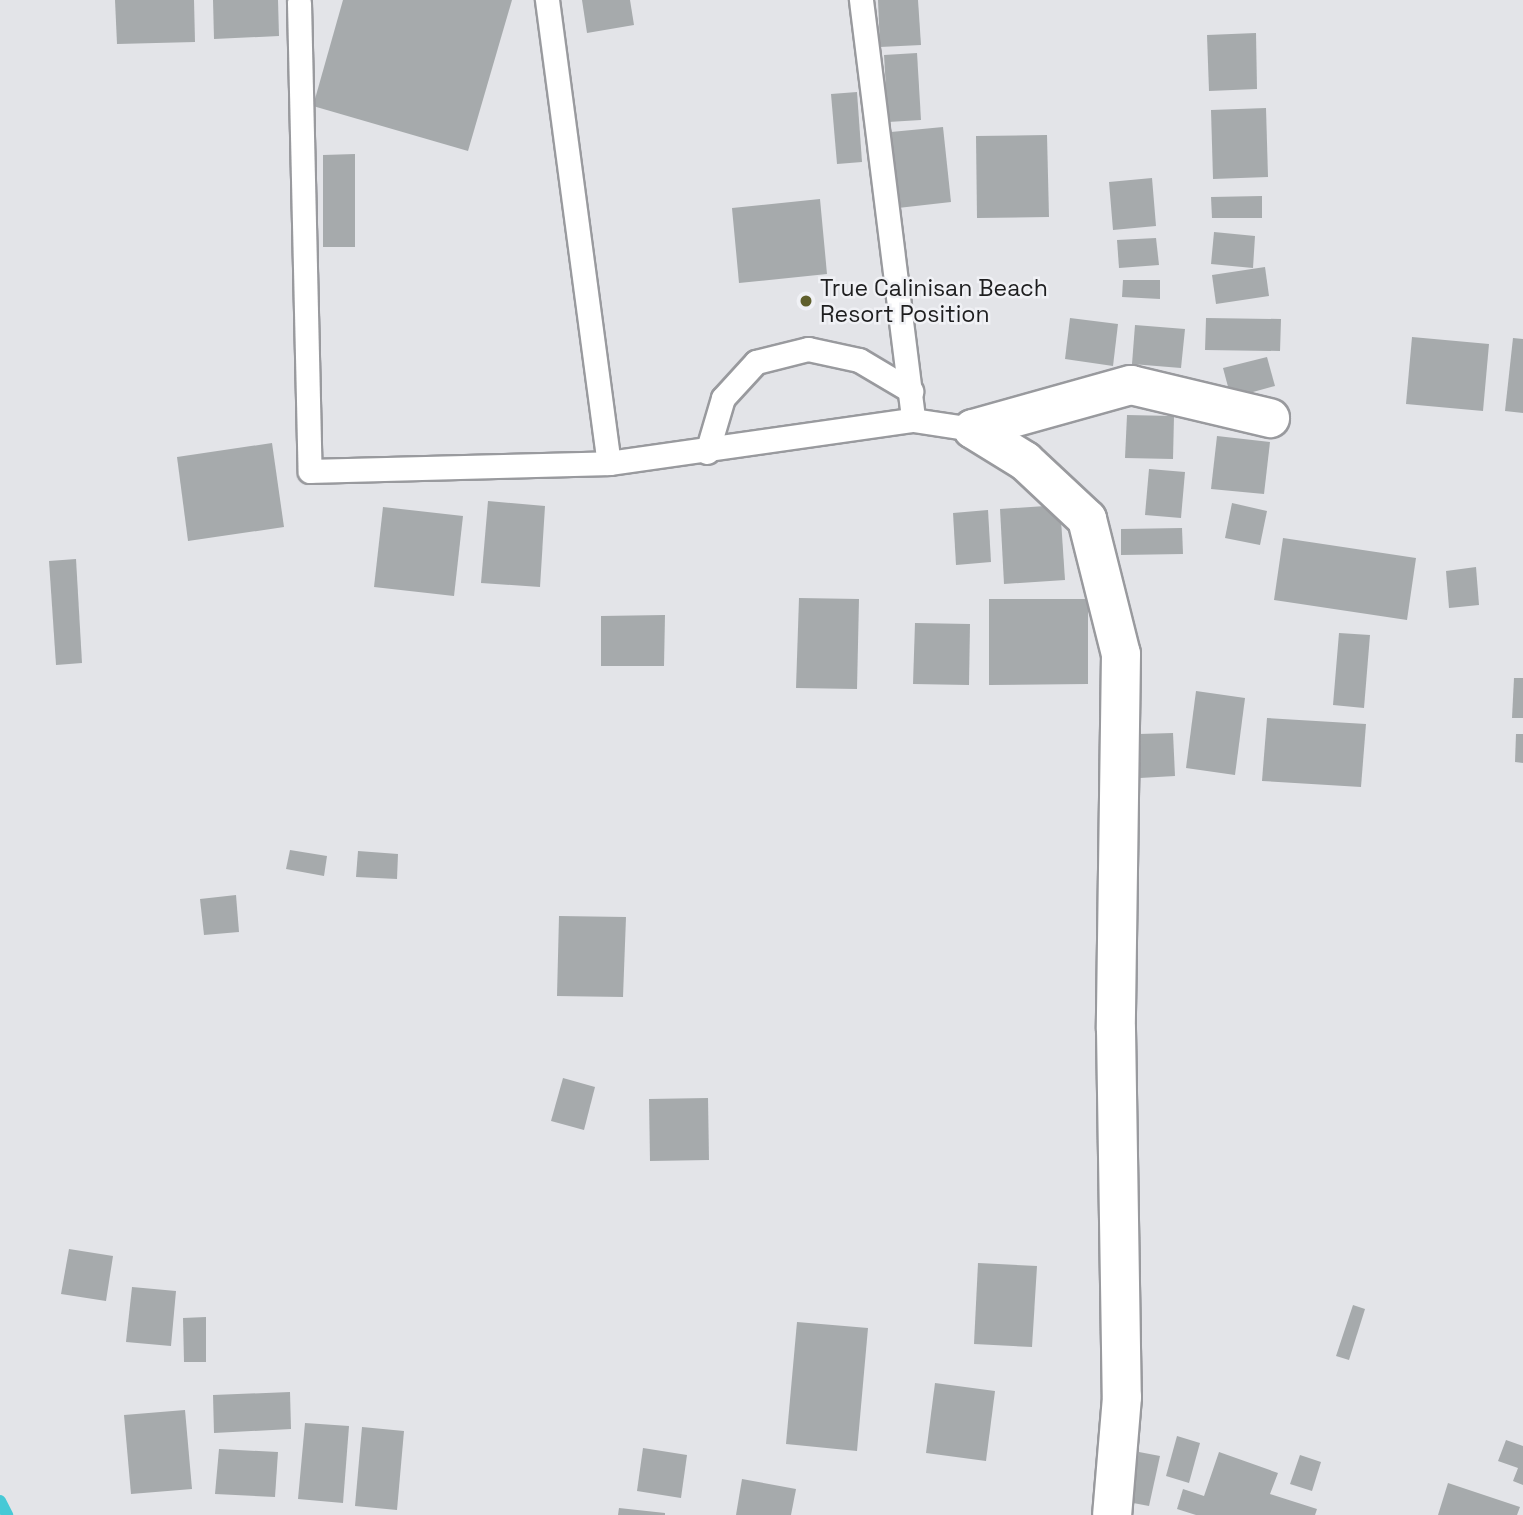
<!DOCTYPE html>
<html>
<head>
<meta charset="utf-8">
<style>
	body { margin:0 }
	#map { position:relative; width:1523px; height:1515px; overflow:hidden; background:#e3e4e8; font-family:"Space Grotesk",sans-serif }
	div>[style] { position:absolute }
	.stream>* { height:12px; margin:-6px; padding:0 6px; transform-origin:6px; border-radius:6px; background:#47c9d6 }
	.building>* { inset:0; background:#a6aaac }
	.roads { filter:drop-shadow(2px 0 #999a9e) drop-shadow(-2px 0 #999a9e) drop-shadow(0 2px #999a9e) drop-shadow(0 -2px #999a9e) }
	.lane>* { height:23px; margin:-11.5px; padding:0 11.5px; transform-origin:11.5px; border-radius:11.5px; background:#fff }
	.street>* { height:38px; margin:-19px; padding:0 19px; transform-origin:19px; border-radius:19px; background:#fff }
	.dots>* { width:19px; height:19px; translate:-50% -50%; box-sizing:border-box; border:4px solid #f0f1f5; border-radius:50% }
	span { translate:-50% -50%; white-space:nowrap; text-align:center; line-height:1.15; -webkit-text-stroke:5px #f0f1f5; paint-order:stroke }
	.poi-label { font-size:23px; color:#1e1e1f }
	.left { translate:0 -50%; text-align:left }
</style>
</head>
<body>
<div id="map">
	<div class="stream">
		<i style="left:0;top:1501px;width:16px;rotate:63deg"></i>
	</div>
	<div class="building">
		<i style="clip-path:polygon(115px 0,194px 0,195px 42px,117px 44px)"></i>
		<i style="clip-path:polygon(213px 0,278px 0,279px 36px,214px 39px)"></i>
		<i style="clip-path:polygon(343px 0,512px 0,468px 151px,313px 106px)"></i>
		<i style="clip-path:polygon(582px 0,630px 0,634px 25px,587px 33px)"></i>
		<i style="clip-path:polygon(878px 0,918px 0,921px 45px,880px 47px)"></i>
		<i style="clip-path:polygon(1256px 33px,1257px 89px,1209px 91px,1207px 35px)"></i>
		<i style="clip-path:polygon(917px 53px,921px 120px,888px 122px,884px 55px)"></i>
		<i style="clip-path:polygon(857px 92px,862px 162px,837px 164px,831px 94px)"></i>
		<i style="clip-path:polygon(1266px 108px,1268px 177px,1213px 179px,1211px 110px)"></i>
		<i style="clip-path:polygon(943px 127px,951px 202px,898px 208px,891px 132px)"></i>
		<i style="clip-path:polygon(1047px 135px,1049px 217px,977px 218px,976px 136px)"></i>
		<i style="clip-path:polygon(355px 154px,355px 247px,323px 247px,323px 155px)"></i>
		<i style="clip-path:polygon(1152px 178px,1156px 226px,1113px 230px,1109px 182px)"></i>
		<i style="clip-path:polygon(1262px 196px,1262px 218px,1212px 218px,1211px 197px)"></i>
		<i style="clip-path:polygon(820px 199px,827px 274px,739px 283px,732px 208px)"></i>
		<i style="clip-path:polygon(1214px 232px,1255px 236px,1253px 268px,1211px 264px)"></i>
		<i style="clip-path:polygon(1156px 238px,1159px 265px,1119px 268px,1117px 240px)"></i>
		<i style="clip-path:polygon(1265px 267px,1269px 296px,1216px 304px,1212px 275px)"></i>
		<i style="clip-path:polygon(1123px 280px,1160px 280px,1160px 299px,1122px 297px)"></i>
		<i style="clip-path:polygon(1070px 318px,1118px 324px,1113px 366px,1065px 359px)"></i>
		<i style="clip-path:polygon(1206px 318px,1281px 319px,1280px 351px,1205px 350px)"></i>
		<i style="clip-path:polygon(1135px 325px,1185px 329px,1181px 368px,1132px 364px)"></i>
		<i style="clip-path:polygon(1412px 337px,1489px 344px,1483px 411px,1406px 404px)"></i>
		<i style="clip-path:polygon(1513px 338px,1523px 339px,1523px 413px,1505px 411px)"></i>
		<i style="clip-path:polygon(1267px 357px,1275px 386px,1231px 398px,1223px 368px)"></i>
		<i style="clip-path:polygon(1127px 415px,1174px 416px,1173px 459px,1125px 458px)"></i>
		<i style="clip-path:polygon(1217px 436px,1270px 442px,1264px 494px,1211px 489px)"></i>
		<i style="clip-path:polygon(272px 443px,284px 527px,188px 541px,177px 457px)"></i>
		<i style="clip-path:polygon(1149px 469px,1185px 472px,1181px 518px,1145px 515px)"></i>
		<i style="clip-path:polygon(488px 501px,545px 506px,540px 587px,481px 583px)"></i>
		<i style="clip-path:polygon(1232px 503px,1267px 511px,1260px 545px,1225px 538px)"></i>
		<i style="clip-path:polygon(1060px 505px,1065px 580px,1004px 584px,1000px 509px)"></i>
		<i style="clip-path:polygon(383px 507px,463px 516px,454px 596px,374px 587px)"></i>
		<i style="clip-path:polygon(988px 510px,991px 562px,956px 565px,953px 513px)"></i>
		<i style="clip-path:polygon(1182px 528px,1183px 554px,1121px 555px,1121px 529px)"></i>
		<i style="clip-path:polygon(1283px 538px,1416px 558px,1407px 620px,1274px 600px)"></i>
		<i style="clip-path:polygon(76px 559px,82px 663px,56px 665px,49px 561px)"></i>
		<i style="clip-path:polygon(1476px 567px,1479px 605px,1449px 608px,1446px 571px)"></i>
		<i style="clip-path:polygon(799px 598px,859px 599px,857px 689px,796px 688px)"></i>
		<i style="clip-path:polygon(989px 599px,1088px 599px,1088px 684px,989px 685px)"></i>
		<i style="clip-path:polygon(665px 615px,664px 666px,601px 666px,601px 616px)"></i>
		<i style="clip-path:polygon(915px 623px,970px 624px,969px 685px,913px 684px)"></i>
		<i style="clip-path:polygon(1339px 633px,1370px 635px,1364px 708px,1333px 705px)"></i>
		<i style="clip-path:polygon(1514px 678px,1523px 678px,1523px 718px,1512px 718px)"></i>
		<i style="clip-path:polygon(1196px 691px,1245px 698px,1235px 775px,1186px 768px)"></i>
		<i style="clip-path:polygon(1267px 718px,1366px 724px,1361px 787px,1262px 781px)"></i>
		<i style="clip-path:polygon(1173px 733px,1175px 776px,1140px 778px,1139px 734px)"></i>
		<i style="clip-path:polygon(1516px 734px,1523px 734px,1523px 763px,1515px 762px)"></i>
		<i style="clip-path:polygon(290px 850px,327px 856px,324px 876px,286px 869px)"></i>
		<i style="clip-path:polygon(358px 851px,398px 854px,397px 879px,356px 877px)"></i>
		<i style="clip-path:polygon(236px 895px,239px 932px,204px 935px,200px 899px)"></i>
		<i style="clip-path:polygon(559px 916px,626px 917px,623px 997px,557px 996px)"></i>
		<i style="clip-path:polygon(563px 1078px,595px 1087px,584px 1130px,551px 1121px)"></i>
		<i style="clip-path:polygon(708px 1098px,709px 1160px,650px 1161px,649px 1099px)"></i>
		<i style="clip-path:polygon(69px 1249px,113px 1256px,106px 1301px,61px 1294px)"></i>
		<i style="clip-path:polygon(978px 1263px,1037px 1266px,1032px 1347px,974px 1344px)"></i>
		<i style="clip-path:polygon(132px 1287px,176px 1291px,171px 1346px,126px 1342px)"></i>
		<i style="clip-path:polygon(1353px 1305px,1365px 1309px,1349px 1360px,1336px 1356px)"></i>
		<i style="clip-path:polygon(206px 1317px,206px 1362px,184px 1362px,183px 1318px)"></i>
		<i style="clip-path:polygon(797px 1322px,868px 1328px,857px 1451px,786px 1444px)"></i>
		<i style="clip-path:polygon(935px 1383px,995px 1391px,986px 1461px,926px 1453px)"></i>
		<i style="clip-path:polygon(290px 1392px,291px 1429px,214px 1433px,213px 1395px)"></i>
		<i style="clip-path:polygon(185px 1410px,192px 1489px,131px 1494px,124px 1415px)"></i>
		<i style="clip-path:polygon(305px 1423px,349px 1426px,343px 1503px,298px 1499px)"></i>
		<i style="clip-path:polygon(362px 1427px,404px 1431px,397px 1510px,355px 1506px)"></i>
		<i style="clip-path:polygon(1177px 1436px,1200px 1443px,1189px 1483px,1166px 1476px)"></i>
		<i style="clip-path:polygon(1506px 1440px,1523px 1446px,1523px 1485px,1513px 1481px,1518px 1468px,1498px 1461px)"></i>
		<i style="clip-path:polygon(643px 1448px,687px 1455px,681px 1498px,637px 1491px)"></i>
		<i style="clip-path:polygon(219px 1449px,278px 1452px,275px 1497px,215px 1494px)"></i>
		<i style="clip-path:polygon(1139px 1452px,1160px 1456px,1149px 1506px,1128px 1502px)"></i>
		<i style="clip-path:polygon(1219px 1452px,1278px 1473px,1270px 1494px,1317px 1509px,1315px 1515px,1196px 1515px,1177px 1509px,1183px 1489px,1204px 1496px)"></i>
		<i style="clip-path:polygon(1300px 1455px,1321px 1462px,1312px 1491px,1290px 1484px)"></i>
		<i style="clip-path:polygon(742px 1479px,796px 1489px,791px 1515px,736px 1515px)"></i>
		<i style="clip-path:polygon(1448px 1483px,1520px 1507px,1517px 1515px,1438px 1515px)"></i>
		<i style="clip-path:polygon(619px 1508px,665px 1513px,665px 1515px,618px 1515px)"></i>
	</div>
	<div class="roads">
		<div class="lane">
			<i style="left:547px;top:0;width:467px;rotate:82.4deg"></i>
			<i style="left:861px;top:0;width:423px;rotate:82.9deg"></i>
			<i style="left:299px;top:3px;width:468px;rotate:88.7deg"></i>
			<i style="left:310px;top:471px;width:299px;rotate:-1.5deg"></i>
			<i style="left:609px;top:463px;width:307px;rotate:-8.1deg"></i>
			<i style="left:913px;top:420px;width:61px;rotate:8.5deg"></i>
			<i style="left:707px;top:452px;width:56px;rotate:-73.5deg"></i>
			<i style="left:723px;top:398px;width:49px;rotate:-47.5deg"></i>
			<i style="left:756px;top:362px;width:54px;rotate:-14deg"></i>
			<i style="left:808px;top:349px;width:52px;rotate:12.2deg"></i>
			<i style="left:859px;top:360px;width:61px;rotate:30.8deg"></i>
		</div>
		<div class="street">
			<i style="left:973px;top:429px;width:61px;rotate:31.6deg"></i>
			<i style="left:1025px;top:461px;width:85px;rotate:43.1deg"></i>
			<i style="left:1087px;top:519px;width:139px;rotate:75.9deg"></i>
			<i style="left:1121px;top:654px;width:375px;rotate:90.8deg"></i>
			<i style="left:1116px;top:1029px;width:368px;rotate:89.1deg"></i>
			<i style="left:1122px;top:1397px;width:118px;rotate:94.8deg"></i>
			<i style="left:973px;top:429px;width:164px;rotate:-15.6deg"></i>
			<i style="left:1131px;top:385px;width:143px;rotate:13.4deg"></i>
		</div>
	</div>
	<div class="dots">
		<i style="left:806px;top:301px;background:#60602d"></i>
	</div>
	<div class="poi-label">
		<span class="left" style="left:820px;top:301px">True Calinisan Beach<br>Resort Position</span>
	</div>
</div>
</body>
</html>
